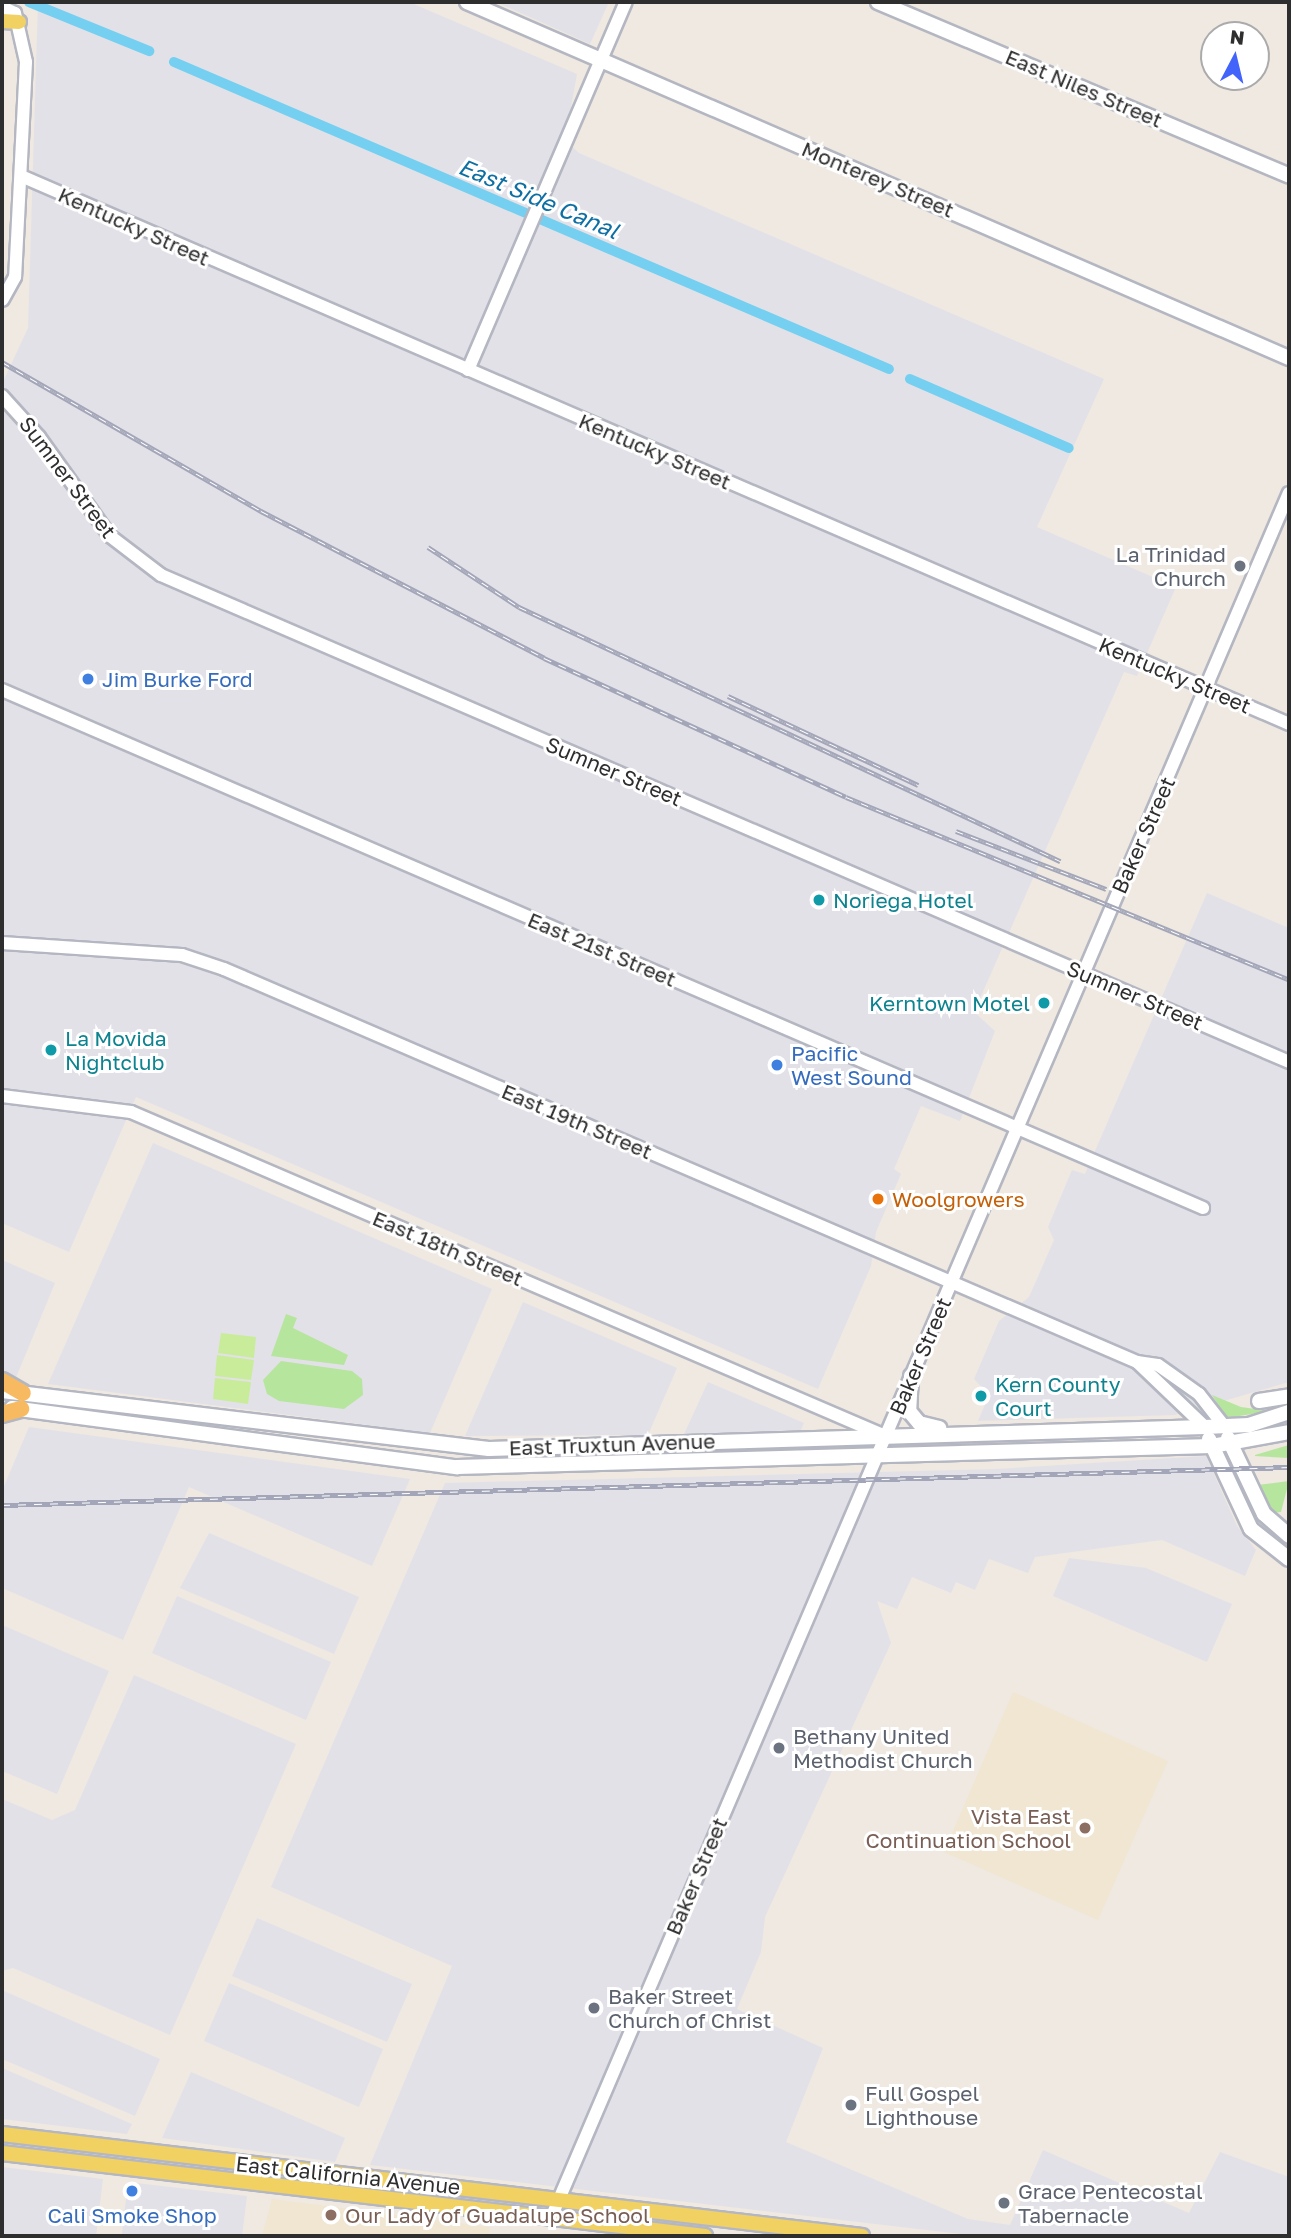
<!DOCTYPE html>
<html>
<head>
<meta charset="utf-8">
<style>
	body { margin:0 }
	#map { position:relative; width:1291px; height:2238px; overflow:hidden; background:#efe9e1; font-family:"Golos Text",sans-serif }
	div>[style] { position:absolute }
	.industrial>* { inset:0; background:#e3e1e8 }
	.education>* { inset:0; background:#f0e6d1 }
	.green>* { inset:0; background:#b6e59e }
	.pitch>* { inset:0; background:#c9ec9a }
	.canal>* { height:10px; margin:-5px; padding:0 5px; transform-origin:5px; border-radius:5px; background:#75cff0 }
	.roads { filter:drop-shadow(2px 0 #b4b7c1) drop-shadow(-2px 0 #b4b7c1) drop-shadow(0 2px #b4b7c1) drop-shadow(0 -2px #b4b7c1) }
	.tertiary>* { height:12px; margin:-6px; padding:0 6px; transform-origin:6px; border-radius:6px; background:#fff }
	.secondary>* { height:14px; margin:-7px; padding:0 7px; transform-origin:7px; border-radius:7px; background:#fff }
	.primary>* { height:14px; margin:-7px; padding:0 7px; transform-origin:7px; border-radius:7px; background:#f2d163 }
	.trunk>* { height:16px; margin:-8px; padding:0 8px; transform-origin:8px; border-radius:8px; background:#f8ba60 }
	.rail>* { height:5px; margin-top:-2.5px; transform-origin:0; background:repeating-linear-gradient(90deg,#fff 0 8px,#a3a6b8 0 16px); box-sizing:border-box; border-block:2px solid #a3a6b8 }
	.dots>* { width:19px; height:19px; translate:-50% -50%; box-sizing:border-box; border:4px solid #fff; border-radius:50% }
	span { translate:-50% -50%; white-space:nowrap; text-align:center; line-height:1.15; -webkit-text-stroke:6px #fff; paint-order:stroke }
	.street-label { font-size:21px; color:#2e2e2e }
	.worship-label { font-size:21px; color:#5b616d }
	.right { translate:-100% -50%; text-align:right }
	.left { translate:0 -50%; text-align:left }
	.shop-label { font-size:21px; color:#366cbe }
	.culture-label { font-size:21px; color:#0d838f }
	.food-label { font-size:21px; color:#c56008 }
	.education-label { font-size:21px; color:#785e54 }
	.water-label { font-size:23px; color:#0d6fa3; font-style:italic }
	.frame { position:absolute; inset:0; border:4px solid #2e2e2e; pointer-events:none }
	.north { position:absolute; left:1200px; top:21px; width:70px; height:70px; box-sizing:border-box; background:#fff; border:2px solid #ababab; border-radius:50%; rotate:7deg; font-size:19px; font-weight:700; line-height:28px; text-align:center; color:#2e2e2e }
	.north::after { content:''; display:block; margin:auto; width:24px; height:32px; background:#4264fb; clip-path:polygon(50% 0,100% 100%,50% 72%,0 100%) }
</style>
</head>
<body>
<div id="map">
	<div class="industrial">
		<i style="clip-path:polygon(38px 2px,409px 2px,577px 74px,565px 140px,579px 153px,1104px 379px,1037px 527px,1176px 587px,1137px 676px,1124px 672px,974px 1012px,995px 1031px,960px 1121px,921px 1106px,894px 1169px,901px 1174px,876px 1232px,871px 1266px,818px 1389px,136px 1097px,69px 1252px,2px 1223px,2px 384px,28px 328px)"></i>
		<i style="clip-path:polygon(496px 2px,609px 2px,590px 44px)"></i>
		<i style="clip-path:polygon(1207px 893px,1289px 928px,1289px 1382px,1175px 1415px,978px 1421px,989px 1395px,974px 1379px,999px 1321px,1029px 1297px,1054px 1240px,1048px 1227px,1072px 1170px,1085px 1174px)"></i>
		<i style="clip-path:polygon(153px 1143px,492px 1289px,430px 1433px,48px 1384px)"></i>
		<i style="clip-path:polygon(2px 1260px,55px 1283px,15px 1380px,2px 1378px)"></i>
		<i style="clip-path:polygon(523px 1302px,677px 1368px,648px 1435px,465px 1436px)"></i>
		<i style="clip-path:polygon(708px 1382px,804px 1423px,801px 1430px,684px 1434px)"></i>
		<i style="clip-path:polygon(29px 1427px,410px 1479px,372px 1566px,189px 1487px,123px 1640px,2px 1588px,2px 1491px)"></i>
		<i style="clip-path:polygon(1206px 1456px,1237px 1526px,1256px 1550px,1245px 1576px,1162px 1540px,1035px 1557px,1028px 1573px,989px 1559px,975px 1590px,956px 1582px,951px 1593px,912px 1577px,897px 1609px,877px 1601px,891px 1643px,765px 1917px,761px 1952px,737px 2009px,823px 2048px,786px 2142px,968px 2219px,1010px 2225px,1043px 2150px,1189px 2213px,1220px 2152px,1289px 2177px,1289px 2236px,978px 2236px,370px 2165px,452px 1966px,271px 1887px,445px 1483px,997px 1469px)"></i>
		<i style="clip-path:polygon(209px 1533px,359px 1597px,334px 1654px,180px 1588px)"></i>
		<i style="clip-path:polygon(1069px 1558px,1146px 1568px,1232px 1604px,1207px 1662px,1053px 1596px)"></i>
		<i style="clip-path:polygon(177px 1596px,331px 1662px,306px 1720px,152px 1653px)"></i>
		<i style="clip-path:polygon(2px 1625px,109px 1671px,57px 1794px,2px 1771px)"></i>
		<i style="clip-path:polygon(134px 1675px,296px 1744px,170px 2035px,13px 1968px,2px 1971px,2px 1799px,52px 1820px,75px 1810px)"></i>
		<i style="clip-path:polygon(257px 1918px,412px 1984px,387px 2042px,232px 1976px)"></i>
		<i style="clip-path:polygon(229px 1983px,383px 2049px,359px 2107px,204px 2041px)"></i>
		<i style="clip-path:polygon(4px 1991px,160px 2059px,135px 2116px,2px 2059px)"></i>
		<i style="clip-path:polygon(2px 2068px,132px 2124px,127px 2134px,2px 2119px)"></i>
		<i style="clip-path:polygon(191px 2072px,345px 2138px,335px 2162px,162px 2138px)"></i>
		<i style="clip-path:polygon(2px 2167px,103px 2179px,96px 2236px,2px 2236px)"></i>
		<i style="clip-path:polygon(128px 2182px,247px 2196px,242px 2236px,122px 2234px)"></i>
	</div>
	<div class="education">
		<i style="clip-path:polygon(1013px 1692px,1168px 1761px,1098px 1920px,944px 1852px)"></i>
		<i style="clip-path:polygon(272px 2199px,490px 2227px,489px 2236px,262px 2236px)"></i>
	</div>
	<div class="green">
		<i style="clip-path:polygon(286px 1314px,297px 1318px,293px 1328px,348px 1355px,344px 1365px,271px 1356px)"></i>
		<i style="clip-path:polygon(281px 1361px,352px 1371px,362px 1379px,363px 1395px,344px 1409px,279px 1401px,267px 1394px,263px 1380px)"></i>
		<i style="clip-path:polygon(1212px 1395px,1241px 1407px,1270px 1411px,1227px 1418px)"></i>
		<i style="clip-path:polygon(1289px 1445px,1289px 1458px,1255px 1456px,1255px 1455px)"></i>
		<i style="clip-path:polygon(1289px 1481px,1281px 1512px,1270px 1513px,1257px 1485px)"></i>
	</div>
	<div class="pitch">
		<i style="clip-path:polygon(221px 1333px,256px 1337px,254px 1358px,218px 1353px)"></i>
		<i style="clip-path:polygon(217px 1355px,254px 1360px,251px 1380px,215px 1376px)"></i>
		<i style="clip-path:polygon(215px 1378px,251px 1382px,248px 1404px,213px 1399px)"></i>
	</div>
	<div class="canal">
		<i style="left:29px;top:2px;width:130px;rotate:22.2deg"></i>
		<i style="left:174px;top:62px;width:778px;rotate:23.24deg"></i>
		<i style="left:910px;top:379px;width:173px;rotate:23.5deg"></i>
	</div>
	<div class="roads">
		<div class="tertiary">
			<i style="left:2px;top:7px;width:14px;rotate:25deg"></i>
			<i style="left:15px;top:13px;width:50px;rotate:77.3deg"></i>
			<i style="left:26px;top:62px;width:215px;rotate:92.9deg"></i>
			<i style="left:15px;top:277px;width:26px;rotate:119deg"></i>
			<i style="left:21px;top:176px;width:1381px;rotate:23.37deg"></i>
			<i style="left:468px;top:370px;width:400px;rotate:-66.8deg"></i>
			<i style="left:2px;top:396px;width:55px;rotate:47.9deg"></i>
			<i style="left:39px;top:437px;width:122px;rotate:54.4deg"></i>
			<i style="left:110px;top:536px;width:64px;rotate:37.4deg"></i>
			<i style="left:161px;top:575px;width:1229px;rotate:23.35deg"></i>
			<i style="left:2px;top:690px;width:1308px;rotate:23.33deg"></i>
			<i style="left:2px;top:943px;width:180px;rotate:3.8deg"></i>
			<i style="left:182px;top:955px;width:44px;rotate:18.4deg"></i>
			<i style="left:224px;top:969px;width:994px;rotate:23.29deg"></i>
			<i style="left:1137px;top:1362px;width:21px;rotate:8deg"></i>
			<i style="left:1158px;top:1365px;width:50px;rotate:35.3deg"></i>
			<i style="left:1199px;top:1394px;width:41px;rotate:52deg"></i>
			<i style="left:2px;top:1096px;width:130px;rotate:7.1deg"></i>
			<i style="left:131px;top:1112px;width:821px;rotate:23.25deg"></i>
			<i style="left:1137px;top:1362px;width:94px;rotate:43.7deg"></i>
			<i style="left:551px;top:2218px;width:1876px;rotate:-66.84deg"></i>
		</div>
		<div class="secondary">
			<i style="left:467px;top:2px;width:896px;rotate:23.42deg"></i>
			<i style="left:878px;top:2px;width:446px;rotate:22.9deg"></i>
			<i style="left:911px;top:1376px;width:35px;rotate:93deg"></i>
			<i style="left:909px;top:1411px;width:16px;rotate:50deg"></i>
			<i style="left:919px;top:1423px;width:21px;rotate:14deg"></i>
			<i style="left:2px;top:1391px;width:490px;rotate:6.8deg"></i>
			<i style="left:489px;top:1449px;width:716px;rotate:-1.76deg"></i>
			<i style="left:1205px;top:1427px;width:44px;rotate:-2.6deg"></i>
			<i style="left:1249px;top:1425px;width:42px;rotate:-18deg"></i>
			<i style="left:1259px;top:1401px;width:30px;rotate:-9deg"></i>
			<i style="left:12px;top:1408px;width:449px;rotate:7.6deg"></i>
			<i style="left:457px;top:1467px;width:755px;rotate:-1.59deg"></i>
			<i style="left:1212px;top:1446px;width:78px;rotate:-10.3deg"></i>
			<i style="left:1228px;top:1438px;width:84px;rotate:64.7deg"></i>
			<i style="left:1264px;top:1514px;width:33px;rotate:41deg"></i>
			<i style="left:1209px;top:1439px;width:99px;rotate:65deg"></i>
			<i style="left:1251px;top:1529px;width:48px;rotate:38.3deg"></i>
		</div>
		<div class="primary">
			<i style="left:2px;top:21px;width:17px;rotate:3deg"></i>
			<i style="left:2px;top:2134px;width:866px;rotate:6.76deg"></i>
			<i style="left:2px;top:2153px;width:708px;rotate:6.73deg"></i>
		</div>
		<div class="trunk">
			<i style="left:2px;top:1381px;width:24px;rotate:30deg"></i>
			<i style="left:2px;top:1414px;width:20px;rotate:-15deg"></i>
		</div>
	</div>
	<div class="rail">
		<i style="left:2px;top:362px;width:299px;rotate:29.9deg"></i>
		<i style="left:261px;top:511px;width:319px;rotate:27.4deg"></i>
		<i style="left:544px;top:658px;width:332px;rotate:24.7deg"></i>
		<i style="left:846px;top:797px;width:479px;rotate:22.4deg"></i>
		<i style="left:428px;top:547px;width:109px;rotate:33.4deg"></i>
		<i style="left:519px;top:607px;width:598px;rotate:25.15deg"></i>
		<i style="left:728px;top:696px;width:210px;rotate:25.1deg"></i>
		<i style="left:956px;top:831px;width:161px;rotate:21.1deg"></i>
		<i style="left:2px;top:1505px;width:1288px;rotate:-1.69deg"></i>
	</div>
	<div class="dots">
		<i style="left:1240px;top:566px;background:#6b7280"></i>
		<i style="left:88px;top:679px;background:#3f7fe0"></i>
		<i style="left:819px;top:900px;background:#0f9aa8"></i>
		<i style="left:1044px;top:1003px;background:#0f9aa8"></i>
		<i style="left:51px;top:1050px;background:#0f9aa8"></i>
		<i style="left:777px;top:1065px;background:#3f7fe0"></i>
		<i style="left:878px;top:1199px;background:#e8710a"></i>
		<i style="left:981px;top:1396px;background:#0f9aa8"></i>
		<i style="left:779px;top:1748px;background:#6b7280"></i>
		<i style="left:1085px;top:1828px;background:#8d6e63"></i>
		<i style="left:594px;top:2008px;background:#6b7280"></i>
		<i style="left:851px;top:2105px;background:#6b7280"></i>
		<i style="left:132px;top:2191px;background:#3f7fe0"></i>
		<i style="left:1004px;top:2203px;background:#6b7280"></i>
		<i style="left:331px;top:2215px;background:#8d6e63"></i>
	</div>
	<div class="street-label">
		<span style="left:1084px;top:88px;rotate:23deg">East Niles Street</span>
		<span style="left:878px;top:179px;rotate:23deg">Monterey Street</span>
		<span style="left:134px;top:226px;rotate:24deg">Kentucky Street</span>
		<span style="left:655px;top:451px;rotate:23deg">Kentucky Street</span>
		<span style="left:68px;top:477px;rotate:53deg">Sumner Street</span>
		<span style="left:1175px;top:675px;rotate:23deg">Kentucky Street</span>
		<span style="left:614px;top:771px;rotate:23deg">Sumner Street</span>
		<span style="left:1143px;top:835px;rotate:-66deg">Baker Street</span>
		<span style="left:602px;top:949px;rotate:23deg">East 21st Street</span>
		<span style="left:1135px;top:995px;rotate:23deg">Sumner Street</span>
		<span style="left:577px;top:1121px;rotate:23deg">East 19th Street</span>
		<span style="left:448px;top:1248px;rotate:23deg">East 18th Street</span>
		<span style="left:920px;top:1356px;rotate:-67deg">Baker Street</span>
		<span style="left:612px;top:1444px;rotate:-2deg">East Truxtun Avenue</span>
		<span style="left:696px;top:1876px;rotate:-67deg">Baker Street</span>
		<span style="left:348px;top:2175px;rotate:6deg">East California Avenue</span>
	</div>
	<div class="worship-label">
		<span class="right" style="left:1226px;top:566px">La Trinidad<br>Church</span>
		<span class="left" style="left:793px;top:1748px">Bethany United<br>Methodist Church</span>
		<span class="left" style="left:608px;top:2008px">Baker Street<br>Church of Christ</span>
		<span class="left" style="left:865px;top:2105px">Full Gospel<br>Lighthouse</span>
		<span class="left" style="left:1018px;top:2203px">Grace Pentecostal<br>Tabernacle</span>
	</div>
	<div class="shop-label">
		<span class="left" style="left:102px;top:679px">Jim Burke Ford</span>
		<span class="left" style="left:791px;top:1065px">Pacific<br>West Sound</span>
		<span style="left:132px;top:2215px">Cali Smoke Shop</span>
	</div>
	<div class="culture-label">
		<span class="left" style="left:833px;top:900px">Noriega Hotel</span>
		<span class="right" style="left:1030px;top:1003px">Kerntown Motel</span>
		<span class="left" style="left:65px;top:1050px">La Movida<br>Nightclub</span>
		<span class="left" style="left:995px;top:1396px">Kern County<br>Court</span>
	</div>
	<div class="food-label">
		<span class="left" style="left:892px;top:1199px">Woolgrowers</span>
	</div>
	<div class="education-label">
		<span class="right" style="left:1071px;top:1828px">Vista East<br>Continuation School</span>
		<span class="left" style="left:345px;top:2215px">Our Lady of Guadalupe School</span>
	</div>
	<div class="water-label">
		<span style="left:539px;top:198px;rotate:23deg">East Side Canal</span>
	</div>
	<div class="frame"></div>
	<div class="north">N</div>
</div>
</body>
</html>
